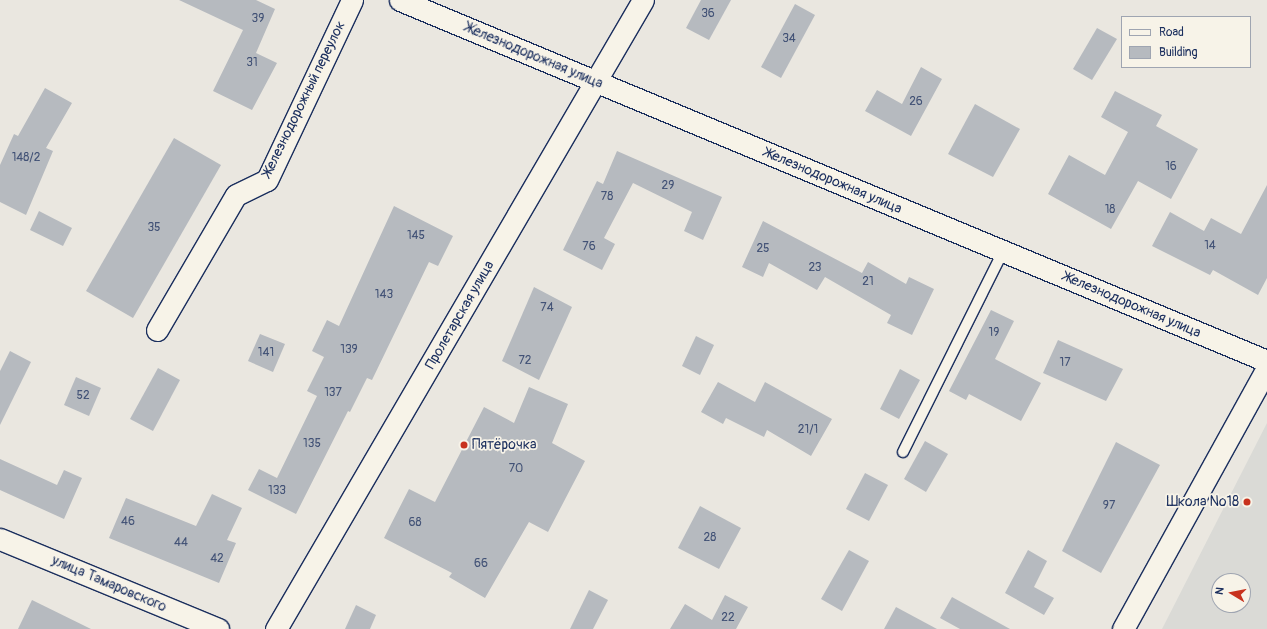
<!DOCTYPE html>
<html>
<head>
<meta charset="utf-8">
<style>
	body { margin:0 }
	#map { position:relative; width:1267px; height:629px; overflow:hidden; background:#eae7e0; font-family:Pangolin,sans-serif }
	div>[style] { position:absolute }
	.built>* { inset:0; background:#dadad6 }
	.building>* { inset:0; background:#b6babf }
	.roads { filter:drop-shadow(1px 0 #1b2f5e) drop-shadow(-1px 0 #1b2f5e) drop-shadow(0 1px #1b2f5e) drop-shadow(0 -1px #1b2f5e) }
	.service>* { height:10px; margin:-5px; padding:0 5px; transform-origin:5px; border-radius:5px; background:#f7f3e8 }
	.minor>* { height:21px; margin:-10.5px; padding:0 10.5px; transform-origin:10.5px; border-radius:10.5px; background:#f7f3e8 }
	.dots>* { width:11px; height:11px; translate:-50% -50%; box-sizing:border-box; border:2px solid #f7f3e8; border-radius:50% }
	span { translate:-50% -50%; white-space:nowrap; text-align:center; line-height:1.15; -webkit-text-stroke:3.5px #f7f3e8; paint-order:stroke }
	.number-label { font-size:12px; color:#425276 }
	.number-label span { -webkit-text-stroke-width:0 }
	.street-label { font-size:14px; color:#1b2f5e }
	.poi-label { font-size:14px; color:#1b2f5e }
	.left { translate:0 -50%; text-align:left }
	.right { translate:-100% -50%; text-align:right }
	.legend { position:absolute; left:1121px; top:16px; width:130px; height:52px; box-sizing:border-box; background:#f7f3e8; border:1px solid #9fa5b1; margin:0; padding:5px 7px; list-style:none; font-size:12px; color:#1b2f5e }
	.legend li { display:flex; align-items:center; gap:8px; height:20px }
	.legend b { width:20px; border:1px solid #9fa5b1 }
	.north { position:absolute; left:1211px; top:573px; width:40px; height:40px; box-sizing:border-box; background:#f7f3e8; border:1px solid #9fa5b1; border-radius:50%; rotate:280deg; font-size:11px; font-weight:700; line-height:16px; text-align:center; color:#1b2f5e }
	.north::after { content:''; display:block; margin:auto; width:14px; height:18px; background:#c8321e; clip-path:polygon(50% 0,100% 100%,50% 72%,0 100%) }
</style>
</head>
<body>
<div id="map">
	<div class="built">
		<i style="clip-path:polygon(evenodd,1267px 423px,1267px 629px,1162px 629px,1267px 423px,1219px 581px,1243px 581px,1243px 605px,1219px 605px,1219px 581px)"></i>
	</div>
	<div class="building">
		<i style="clip-path:polygon(179px 0,256px 0,275px 9px,256px 53px,277px 63px,252px 110px,213px 91px,243px 30px)"></i>
		<i style="clip-path:polygon(701px 0,731px 0,709px 40px,686px 28px)"></i>
		<i style="clip-path:polygon(795px 4px,815px 15px,781px 78px,761px 67px)"></i>
		<i style="clip-path:polygon(1097px 28px,1117px 39px,1092px 80px,1073px 69px)"></i>
		<i style="clip-path:polygon(921px 67px,942px 79px,911px 136px,865px 111px,877px 90px,902px 104px)"></i>
		<i style="clip-path:polygon(45px 88px,72px 103px,46px 148px,53px 151px,26px 215px,0 202px,0 165px,14px 134px,18px 136px)"></i>
		<i style="clip-path:polygon(1115px 91px,1162px 115px,1156px 126px,1198px 149px,1171px 199px,1138px 181px,1111px 229px,1048px 194px,1069px 155px,1105px 175px,1128px 132px,1101px 117px)"></i>
		<i style="clip-path:polygon(975px 104px,1020px 129px,993px 177px,948px 154px)"></i>
		<i style="clip-path:polygon(174px 138px,221px 165px,133px 318px,86px 291px)"></i>
		<i style="clip-path:polygon(617px 151px,722px 197px,703px 240px,684px 231px,692px 212px,633px 183px,604px 238px,615px 244px,602px 270px,563px 250px,597px 181px,603px 184px)"></i>
		<i style="clip-path:polygon(1267px 185px,1267px 278px,1258px 295px,1213px 270px,1210px 275px,1152px 246px,1170px 212px,1204px 231px,1211px 218px,1241px 234px)"></i>
		<i style="clip-path:polygon(394px 206px,453px 236px,438px 266px,429px 262px,372px 380px,367px 378px,350px 412px,348px 411px,296px 514px,248px 490px,259px 469px,277px 478px,317px 396px,307px 391px,324px 357px,312px 351px,327px 320px,339px 326px)"></i>
		<i style="clip-path:polygon(39px 211px,72px 228px,63px 246px,30px 230px)"></i>
		<i style="clip-path:polygon(763px 221px,862px 273px,868px 262px,906px 284px,909px 277px,934px 289px,912px 335px,887px 323px,891px 315px,825px 277px,817px 290px,769px 263px,763px 277px,742px 267px)"></i>
		<i style="clip-path:polygon(534px 287px,572px 307px,539px 380px,502px 361px)"></i>
		<i style="clip-path:polygon(991px 310px,1014px 321px,995px 359px,1041px 383px,1021px 421px,969px 394px,966px 400px,949px 391px)"></i>
		<i style="clip-path:polygon(260px 334px,285px 344px,273px 372px,248px 361px)"></i>
		<i style="clip-path:polygon(696px 336px,714px 345px,700px 375px,682px 366px)"></i>
		<i style="clip-path:polygon(1058px 340px,1123px 369px,1106px 401px,1043px 373px)"></i>
		<i style="clip-path:polygon(10px 351px,31px 362px,0 425px,0 371px)"></i>
		<i style="clip-path:polygon(158px 368px,180px 380px,153px 431px,130px 419px)"></i>
		<i style="clip-path:polygon(900px 369px,920px 380px,899px 419px,880px 409px)"></i>
		<i style="clip-path:polygon(76px 377px,101px 388px,89px 416px,64px 405px)"></i>
		<i style="clip-path:polygon(718px 382px,755px 402px,765px 382px,832px 419px,811px 456px,767px 430px,764px 437px,726px 418px,723px 424px,701px 412px)"></i>
		<i style="clip-path:polygon(529px 387px,568px 404px,552px 443px,585px 461px,548px 532px,529px 522px,485px 598px,449px 577px,452px 573px,384px 538px,409px 489px,435px 502px,484px 407px,514px 423px)"></i>
		<i style="clip-path:polygon(925px 441px,948px 454px,926px 492px,904px 479px)"></i>
		<i style="clip-path:polygon(1116px 442px,1160px 465px,1101px 573px,1062px 551px)"></i>
		<i style="clip-path:polygon(0 459px,57px 485px,64px 470px,82px 478px,64px 519px,0 490px)"></i>
		<i style="clip-path:polygon(865px 473px,888px 485px,869px 521px,846px 509px)"></i>
		<i style="clip-path:polygon(212px 494px,242px 508px,227px 540px,236px 543px,219px 583px,109px 538px,126px 498px,196px 526px)"></i>
		<i style="clip-path:polygon(700px 506px,741px 528px,719px 569px,678px 548px)"></i>
		<i style="clip-path:polygon(849px 550px,869px 561px,842px 611px,821px 599px)"></i>
		<i style="clip-path:polygon(1028px 550px,1047px 561px,1034px 587px,1054px 598px,1044px 615px,1005px 593px)"></i>
		<i style="clip-path:polygon(589px 590px,608px 600px,593px 629px,570px 629px)"></i>
		<i style="clip-path:polygon(725px 595px,748px 607px,736px 629px,670px 629px,685px 604px,712px 620px)"></i>
		<i style="clip-path:polygon(952px 597px,1010px 629px,960px 629px,940px 618px)"></i>
		<i style="clip-path:polygon(32px 600px,91px 629px,18px 629px)"></i>
		<i style="clip-path:polygon(356px 605px,376px 615px,370px 629px,345px 629px)"></i>
		<i style="clip-path:polygon(896px 607px,937px 629px,884px 629px)"></i>
	</div>
	<div class="roads">
		<div class="service">
			<i style="left:903px;top:452px;width:225px;rotate:-63.5deg"></i>
		</div>
		<div class="minor">
			<i style="left:400px;top:0;width:939px;rotate:22.61deg"></i>
			<i style="left:157px;top:330px;width:156px;rotate:-59.7deg"></i>
			<i style="left:236px;top:195px;width:34px;rotate:-26deg"></i>
			<i style="left:267px;top:180px;width:199px;rotate:-64.7deg"></i>
			<i style="left:0;top:539px;width:236px;rotate:22.4deg"></i>
			<i style="left:276px;top:629px;width:728px;rotate:-59.74deg"></i>
			<i style="left:1123px;top:629px;width:298px;rotate:-61.1deg"></i>
		</div>
	</div>
	<div class="dots">
		<i style="left:464px;top:445px;background:#c8321e"></i>
		<i style="left:1247px;top:502px;background:#c8321e"></i>
	</div>
	<div class="number-label">
		<span style="left:708px;top:14px">36</span>
		<span style="left:258px;top:19px">39</span>
		<span style="left:789px;top:39px">34</span>
		<span style="left:252px;top:63px">31</span>
		<span style="left:916px;top:102px">26</span>
		<span style="left:26px;top:158px">148/2</span>
		<span style="left:1171px;top:167px">16</span>
		<span style="left:668px;top:186px">29</span>
		<span style="left:607px;top:197px">78</span>
		<span style="left:1110px;top:210px">18</span>
		<span style="left:154px;top:228px">35</span>
		<span style="left:416px;top:236px">145</span>
		<span style="left:1210px;top:246px">14</span>
		<span style="left:589px;top:247px">76</span>
		<span style="left:763px;top:249px">25</span>
		<span style="left:815px;top:268px">23</span>
		<span style="left:868px;top:282px">21</span>
		<span style="left:384px;top:295px">143</span>
		<span style="left:547px;top:308px">74</span>
		<span style="left:994px;top:333px">19</span>
		<span style="left:349px;top:350px">139</span>
		<span style="left:266px;top:353px">141</span>
		<span style="left:525px;top:361px">72</span>
		<span style="left:1065px;top:363px">17</span>
		<span style="left:333px;top:393px">137</span>
		<span style="left:83px;top:396px">52</span>
		<span style="left:808px;top:430px">21/1</span>
		<span style="left:312px;top:444px">135</span>
		<span style="left:516px;top:469px">70</span>
		<span style="left:277px;top:491px">133</span>
		<span style="left:1109px;top:506px">97</span>
		<span style="left:128px;top:522px">46</span>
		<span style="left:415px;top:523px">68</span>
		<span style="left:710px;top:538px">28</span>
		<span style="left:181px;top:543px">44</span>
		<span style="left:217px;top:559px">42</span>
		<span style="left:481px;top:564px">66</span>
		<span style="left:728px;top:618px">22</span>
	</div>
	<div class="street-label">
		<span style="left:534px;top:56px;rotate:23deg">Железнодорожная улица</span>
		<span style="left:304px;top:99px;rotate:-64deg">Железнодорожный переулок</span>
		<span style="left:833px;top:181px;rotate:23deg">Железнодорожная улица</span>
		<span style="left:1132px;top:305px;rotate:23deg">Железнодорожная улица</span>
		<span style="left:460px;top:315px;rotate:-60deg">Пролетарская улица</span>
		<span style="left:109px;top:584px;rotate:23deg">улица Тамаровского</span>
	</div>
	<div class="poi-label">
		<span class="left" style="left:472px;top:445px">Пятёрочка</span>
		<span class="right" style="left:1239px;top:502px">Школа №18</span>
	</div>
	<ul class="legend">
	<li><b style="height:5px;background:#f7f3e8"></b>Road</li>
	<li><b style="height:11px;background:#b6babf"></b>Building</li>
	</ul>
	<div class="north">N</div>
</div>
</body>
</html>
